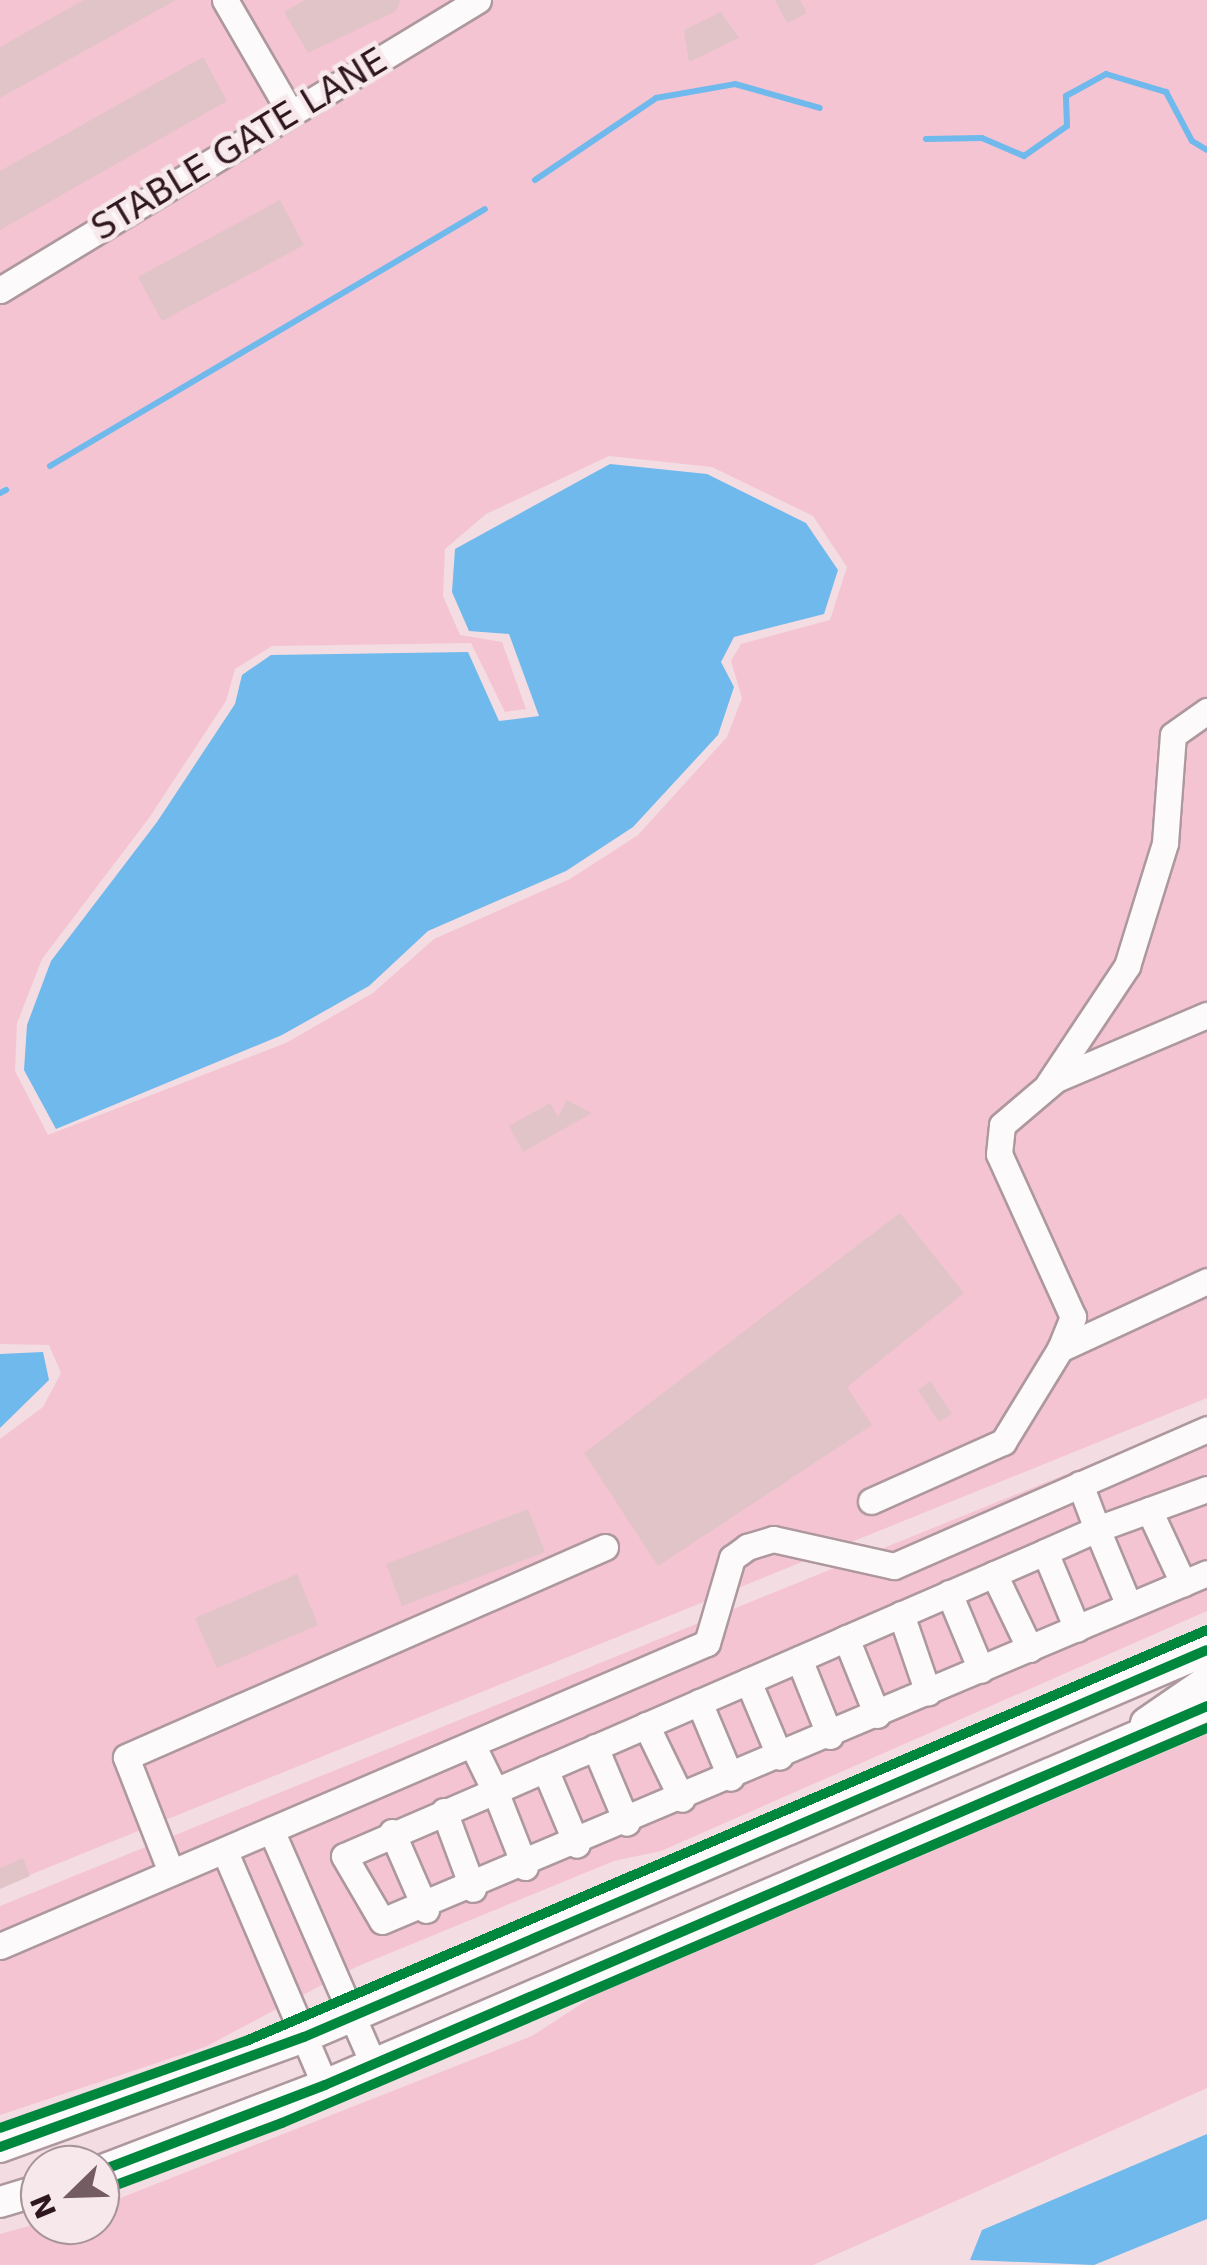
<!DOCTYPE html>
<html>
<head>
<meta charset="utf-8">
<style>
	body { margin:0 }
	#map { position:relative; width:1207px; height:2265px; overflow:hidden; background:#f3dce2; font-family:"DejaVu Sans",sans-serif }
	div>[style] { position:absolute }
	.green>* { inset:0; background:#f5c4d2 }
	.water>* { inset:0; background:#6fb9ec }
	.stream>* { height:6px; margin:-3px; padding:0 3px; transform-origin:3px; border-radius:3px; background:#6fb9ec }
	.building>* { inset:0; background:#e0c4c7 }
	.roads { filter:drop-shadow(2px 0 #ad989e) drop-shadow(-2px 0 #ad989e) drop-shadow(0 2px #ad989e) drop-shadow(0 -2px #ad989e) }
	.minor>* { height:25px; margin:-12.5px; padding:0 12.5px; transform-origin:12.5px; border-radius:12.5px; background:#fdfafb }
	.major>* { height:30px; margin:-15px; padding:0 15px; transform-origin:15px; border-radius:15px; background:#fdfafb }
	.cycleway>* { height:10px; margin:-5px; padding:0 5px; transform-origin:5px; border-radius:5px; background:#00873e }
	span { translate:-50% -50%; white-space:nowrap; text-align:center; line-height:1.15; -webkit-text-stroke:9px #f7e8ec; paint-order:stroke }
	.street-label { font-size:35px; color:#2f171f }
	.north { position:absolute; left:20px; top:2145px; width:100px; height:100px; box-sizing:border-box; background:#f7e8ec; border:2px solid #a7949a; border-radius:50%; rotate:247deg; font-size:28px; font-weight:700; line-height:40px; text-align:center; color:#2f171f }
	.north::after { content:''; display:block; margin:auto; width:35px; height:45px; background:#745c63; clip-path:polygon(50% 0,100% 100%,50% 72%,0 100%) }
</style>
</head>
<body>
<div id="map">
	<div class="green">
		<i style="clip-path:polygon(evenodd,0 0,1207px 0,1207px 1398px,0 1887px,0 1439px,43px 1407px,61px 1373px,49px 1345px,0 1344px,0 0,609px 456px,712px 467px,813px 516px,847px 567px,830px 620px,741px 644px,731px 661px,742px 698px,727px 737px,638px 835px,570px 879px,434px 939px,373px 993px,286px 1043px,48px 1135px,15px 1071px,17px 1023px,42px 959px,149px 818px,226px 701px,235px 669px,272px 646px,471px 643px,505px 712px,526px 709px,502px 642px,460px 635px,443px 596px,445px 549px,486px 514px,609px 456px)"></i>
		<i style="clip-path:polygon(1207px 1417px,1207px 1611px,661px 1851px,614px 1861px,356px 1967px,205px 2047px,0 2115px,0 1906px)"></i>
		<i style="clip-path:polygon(1207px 1734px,1207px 2088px,813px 2265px,0 2265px,0 2234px,40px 2223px,100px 2225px,100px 2206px,532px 2036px,595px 1995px)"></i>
	</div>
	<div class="water">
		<i style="clip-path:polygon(610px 464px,707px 474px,806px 523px,838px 570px,824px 614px,734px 637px,721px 662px,734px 687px,718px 735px,633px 827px,566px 871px,428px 931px,369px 986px,282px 1035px,56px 1129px,24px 1070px,27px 1025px,51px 961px,157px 822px,235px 704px,242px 675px,271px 655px,468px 652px,499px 721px,539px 716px,509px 634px,469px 631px,452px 592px,455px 549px)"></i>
		<i style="clip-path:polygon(43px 1352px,49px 1380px,0 1428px,0 1354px)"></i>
		<i style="clip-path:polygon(1207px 2134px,1207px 2219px,1094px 2265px,970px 2260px,982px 2230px)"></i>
	</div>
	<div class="stream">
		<i style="left:926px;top:139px;width:56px;rotate:-1deg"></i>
		<i style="left:982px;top:138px;width:46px;rotate:23.2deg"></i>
		<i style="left:1024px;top:156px;width:52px;rotate:-34.9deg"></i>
		<i style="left:1067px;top:126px;width:30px;rotate:-92deg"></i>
		<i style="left:1066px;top:96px;width:46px;rotate:-28.8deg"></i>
		<i style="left:1106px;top:74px;width:63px;rotate:16.7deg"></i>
		<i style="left:1166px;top:92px;width:55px;rotate:62deg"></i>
		<i style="left:1192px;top:141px;width:17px;rotate:31deg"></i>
		<i style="left:535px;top:180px;width:146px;rotate:-34.1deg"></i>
		<i style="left:656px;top:98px;width:80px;rotate:-10deg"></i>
		<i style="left:735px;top:84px;width:88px;rotate:15.8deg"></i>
		<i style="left:50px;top:466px;width:505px;rotate:-30.57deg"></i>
		<i style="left:0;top:493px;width:7px;rotate:-27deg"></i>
	</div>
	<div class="building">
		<i style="clip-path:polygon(84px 0,176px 0,0 98px,0 47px)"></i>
		<i style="clip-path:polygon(305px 0,401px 0,396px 11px,308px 53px,284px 12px)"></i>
		<i style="clip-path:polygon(775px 0,800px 0,807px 13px,787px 23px)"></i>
		<i style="clip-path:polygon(721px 12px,739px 38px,689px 62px,684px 30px)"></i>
		<i style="clip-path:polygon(203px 57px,227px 101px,0 230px,0 171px)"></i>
		<i style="clip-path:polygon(280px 200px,304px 245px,162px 321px,138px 277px)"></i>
		<i style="clip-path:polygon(567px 1100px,592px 1113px,523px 1152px,509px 1126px,550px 1103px,558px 1117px)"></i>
		<i style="clip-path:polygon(900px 1213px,964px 1293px,847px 1387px,872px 1425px,658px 1566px,584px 1453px)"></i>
		<i style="clip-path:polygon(930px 1381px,952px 1414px,939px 1422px,918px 1390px)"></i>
		<i style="clip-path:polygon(528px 1509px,545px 1552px,402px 1606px,386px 1564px)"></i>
		<i style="clip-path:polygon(297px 1574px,318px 1625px,217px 1668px,195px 1618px)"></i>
		<i style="clip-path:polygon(23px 1858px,30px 1876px,0 1889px,0 1868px)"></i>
	</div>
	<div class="roads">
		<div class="minor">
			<i style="left:225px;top:0;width:129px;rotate:59.9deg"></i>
			<i style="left:0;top:290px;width:559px;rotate:-31.24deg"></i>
			<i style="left:1049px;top:1083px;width:141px;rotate:-56.3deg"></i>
			<i style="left:1127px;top:966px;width:129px;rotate:-72.8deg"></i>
			<i style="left:1165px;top:843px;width:108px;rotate:-85.8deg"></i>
			<i style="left:1173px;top:735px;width:42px;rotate:-35.2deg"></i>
			<i style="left:1060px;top:1349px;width:35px;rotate:-68deg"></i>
			<i style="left:1073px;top:1317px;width:179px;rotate:-114.4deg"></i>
			<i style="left:999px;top:1154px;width:29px;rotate:-84deg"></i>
			<i style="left:1002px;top:1125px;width:71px;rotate:-40.4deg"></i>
			<i style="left:1056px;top:1079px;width:164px;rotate:-23deg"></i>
			<i style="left:1080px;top:1484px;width:48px;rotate:69.3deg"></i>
			<i style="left:1097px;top:1529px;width:117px;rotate:-20deg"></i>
			<i style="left:871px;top:1501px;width:145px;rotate:-24.1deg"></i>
			<i style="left:1003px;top:1442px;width:109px;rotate:-58.5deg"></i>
			<i style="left:1060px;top:1349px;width:162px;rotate:-24.8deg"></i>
			<i style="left:1149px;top:1510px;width:81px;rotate:65deg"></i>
			<i style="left:1045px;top:1552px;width:83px;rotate:67.4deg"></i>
			<i style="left:994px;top:1574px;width:83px;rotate:64.4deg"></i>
			<i style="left:949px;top:1593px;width:83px;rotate:67.4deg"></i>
			<i style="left:901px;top:1614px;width:83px;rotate:71.1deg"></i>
			<i style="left:846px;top:1638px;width:83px;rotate:68.1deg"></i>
			<i style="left:799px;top:1659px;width:83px;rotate:68.1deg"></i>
			<i style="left:748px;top:1681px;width:82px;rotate:67.2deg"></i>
			<i style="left:699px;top:1702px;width:82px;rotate:67.2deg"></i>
			<i style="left:646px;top:1725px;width:82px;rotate:64.1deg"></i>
			<i style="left:472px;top:1744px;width:52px;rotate:63.9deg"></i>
			<i style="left:495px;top:1791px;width:164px;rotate:156.7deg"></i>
			<i style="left:344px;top:1856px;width:75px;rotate:59.7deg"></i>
			<i style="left:382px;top:1921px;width:895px;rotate:-22.87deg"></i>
			<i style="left:595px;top:1747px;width:82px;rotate:67.2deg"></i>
			<i style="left:545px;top:1769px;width:82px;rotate:67.2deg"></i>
			<i style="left:444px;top:1811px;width:83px;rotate:69.6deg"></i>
			<i style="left:271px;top:1830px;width:255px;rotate:66.4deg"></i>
			<i style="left:392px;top:1832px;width:85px;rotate:66.4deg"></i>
			<i style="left:225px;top:1852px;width:254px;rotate:66.8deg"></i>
			<i style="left:525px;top:1867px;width:82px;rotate:-111.5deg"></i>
			<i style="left:495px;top:1791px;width:600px;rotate:-23.49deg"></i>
			<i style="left:1045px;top:1552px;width:57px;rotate:-23.9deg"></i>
			<i style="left:1097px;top:1529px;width:83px;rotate:67.4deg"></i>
			<i style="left:171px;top:1872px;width:123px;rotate:-111.4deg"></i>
			<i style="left:126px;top:1757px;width:523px;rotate:-23.67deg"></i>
			<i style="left:0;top:1946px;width:769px;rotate:-23.2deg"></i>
			<i style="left:707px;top:1643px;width:89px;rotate:-73.6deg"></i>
			<i style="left:732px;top:1558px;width:19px;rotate:-36deg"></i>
			<i style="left:747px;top:1547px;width:27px;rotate:-17deg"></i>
			<i style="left:773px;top:1539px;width:124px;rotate:12.6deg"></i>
			<i style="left:894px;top:1566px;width:342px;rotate:-23.6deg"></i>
		</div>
		<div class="major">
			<i style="left:1146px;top:1723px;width:74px;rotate:-34.5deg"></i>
			<i style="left:0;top:2147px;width:323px;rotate:-19.9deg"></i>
			<i style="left:304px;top:2037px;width:982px;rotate:-23.2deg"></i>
			<i style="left:100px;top:2171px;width:241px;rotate:-20.9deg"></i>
			<i style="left:325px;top:2085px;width:960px;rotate:-23.25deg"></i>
			<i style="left:0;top:2202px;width:42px;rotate:-16.7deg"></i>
		</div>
	</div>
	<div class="cycleway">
		<i style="left:0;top:2128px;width:261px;rotate:-19.5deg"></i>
		<i style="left:246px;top:2041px;width:1045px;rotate:-23.16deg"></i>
		<i style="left:0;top:2147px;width:323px;rotate:-19.9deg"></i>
		<i style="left:304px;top:2037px;width:982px;rotate:-23.2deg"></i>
		<i style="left:100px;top:2171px;width:241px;rotate:-20.9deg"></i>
		<i style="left:325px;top:2085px;width:960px;rotate:-23.25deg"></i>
		<i style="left:100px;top:2191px;width:194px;rotate:-20.5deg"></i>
		<i style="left:282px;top:2123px;width:1006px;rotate:-23.12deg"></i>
	</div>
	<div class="street-label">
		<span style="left:239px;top:144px;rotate:-31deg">STABLE GATE LANE</span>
	</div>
	<div class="north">N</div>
</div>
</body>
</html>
